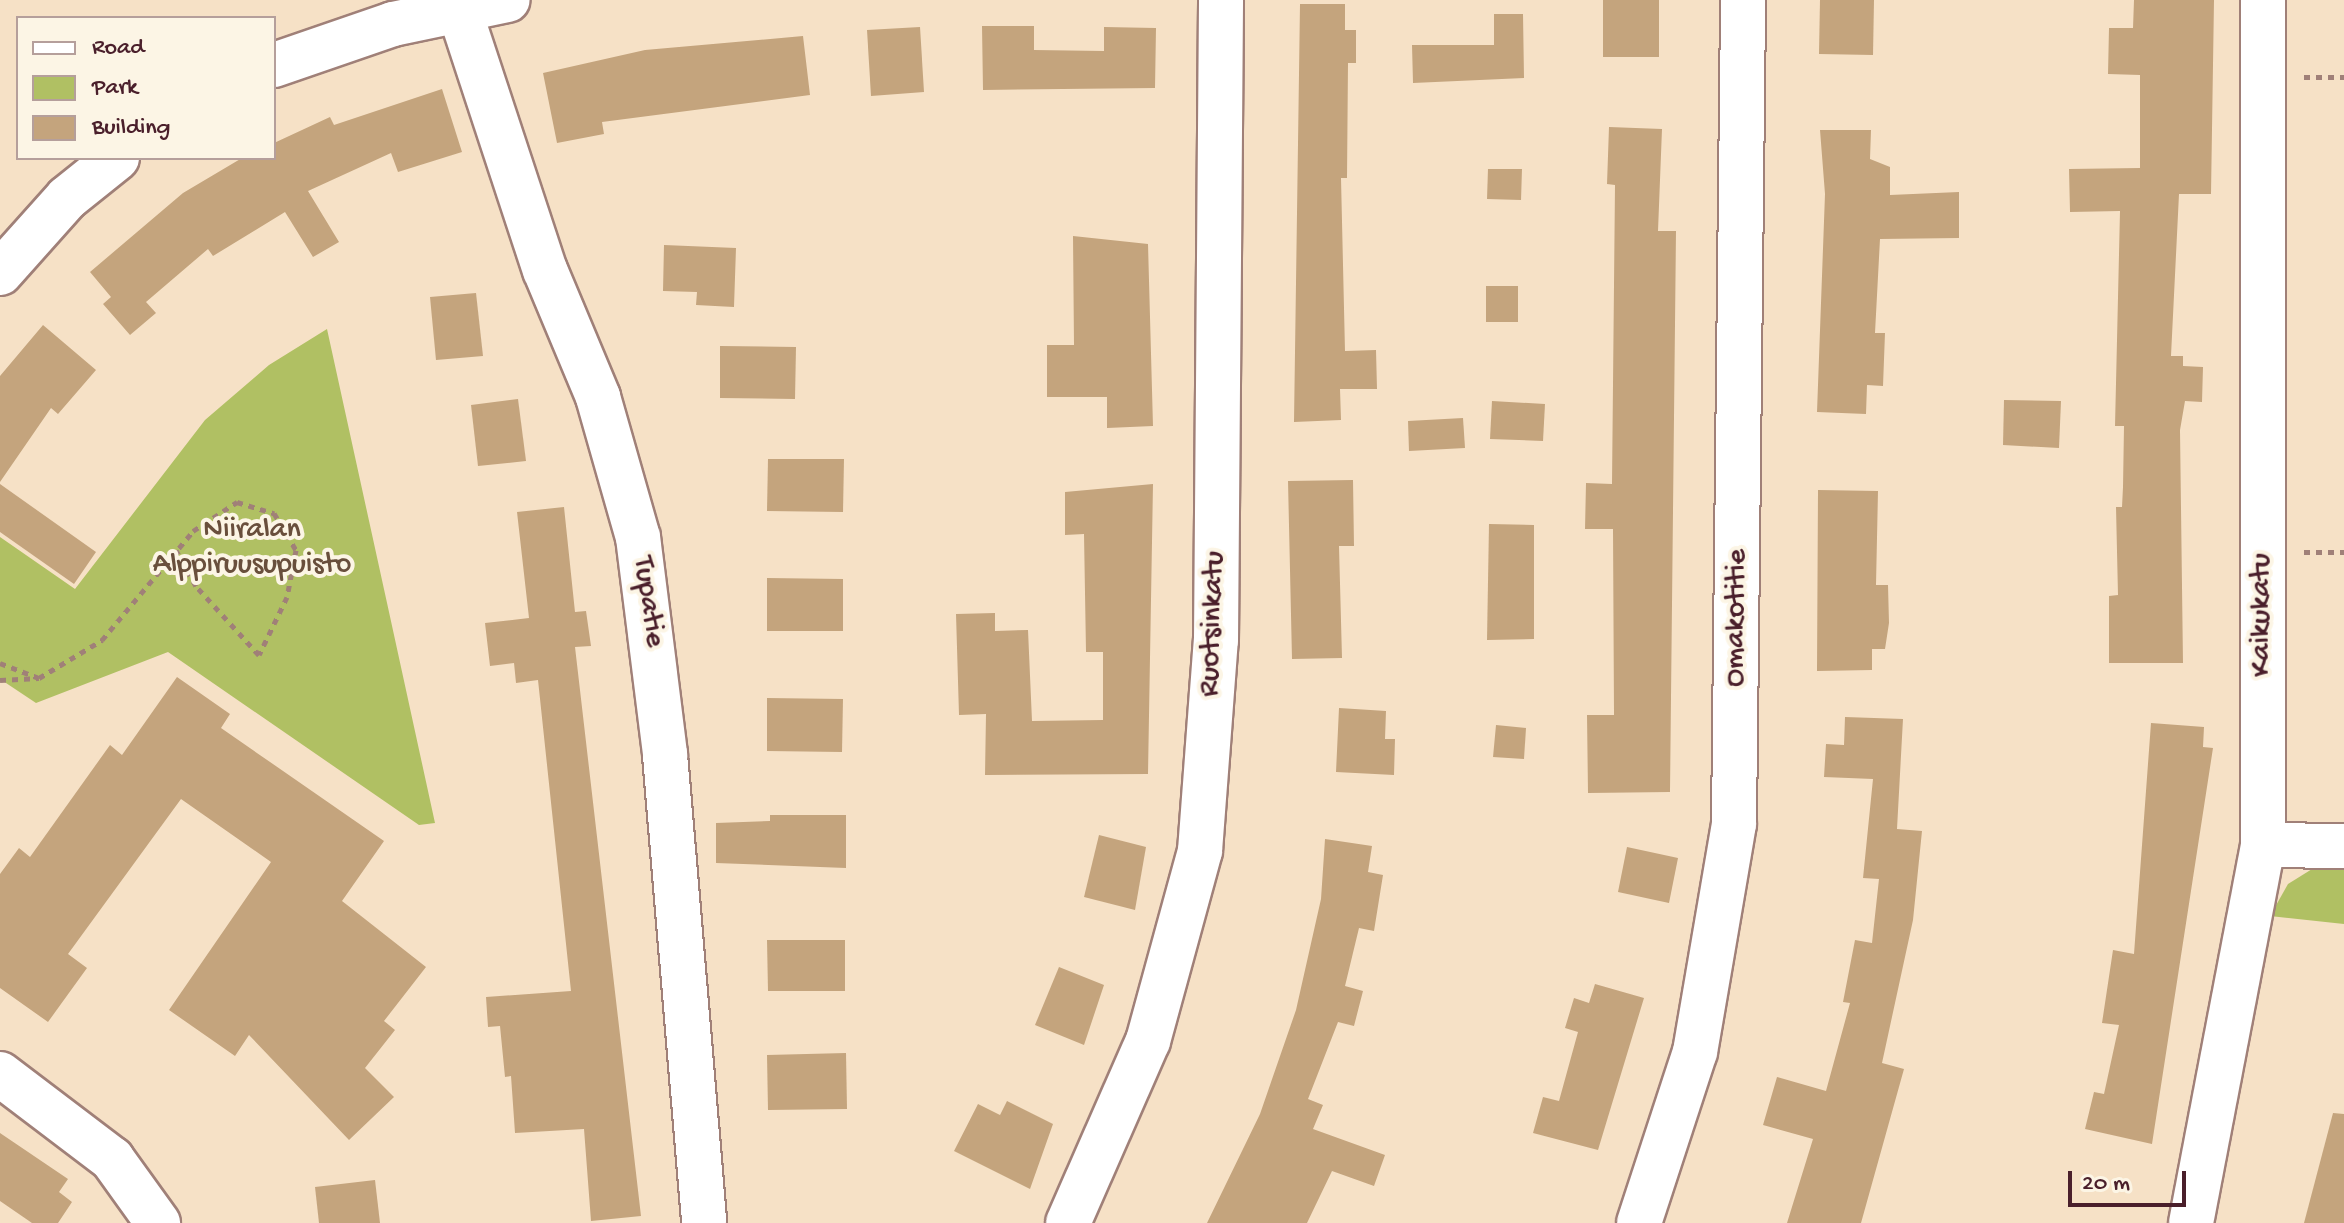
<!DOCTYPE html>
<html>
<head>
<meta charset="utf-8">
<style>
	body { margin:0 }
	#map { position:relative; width:2344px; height:1223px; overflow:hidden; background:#f6e1c6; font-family:"Gochi Hand",sans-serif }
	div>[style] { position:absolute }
	.green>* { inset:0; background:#b0c063 }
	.building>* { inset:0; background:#c4a47d }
	.path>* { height:5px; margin-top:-2.5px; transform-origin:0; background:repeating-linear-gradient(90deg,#a08078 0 6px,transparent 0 12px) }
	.roads { filter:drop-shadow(2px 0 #a08078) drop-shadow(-2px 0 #a08078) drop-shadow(0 2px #a08078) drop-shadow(0 -2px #a08078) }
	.minor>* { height:44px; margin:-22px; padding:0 22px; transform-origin:22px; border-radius:22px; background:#fff }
	.tertiary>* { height:44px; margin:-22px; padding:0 22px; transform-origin:22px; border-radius:22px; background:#fff }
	span { translate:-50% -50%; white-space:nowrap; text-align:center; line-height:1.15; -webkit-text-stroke:8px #fcf5e5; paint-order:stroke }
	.park-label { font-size:30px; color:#694f3c }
	.street-label { font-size:30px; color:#4a1f2b }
	.legend { position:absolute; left:16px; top:16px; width:260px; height:144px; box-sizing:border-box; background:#fcf5e5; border:2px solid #b59f9b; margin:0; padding:10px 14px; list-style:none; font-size:24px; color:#4a1f2b }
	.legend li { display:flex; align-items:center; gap:16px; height:40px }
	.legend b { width:40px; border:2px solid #b59f9b }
	.scale { position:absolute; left:2068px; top:1171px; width:118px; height:36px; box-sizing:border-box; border:4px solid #4a1f2b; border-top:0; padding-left:10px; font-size:24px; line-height:28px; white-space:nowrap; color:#4a1f2b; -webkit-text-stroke:6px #fcf5e5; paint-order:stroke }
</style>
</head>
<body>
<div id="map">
	<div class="green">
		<i style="clip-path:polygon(327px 329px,389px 612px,435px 823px,419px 825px,168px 652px,36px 703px,0 679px,0 537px,75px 589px,205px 420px,269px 365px)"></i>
		<i style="clip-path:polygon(2333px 856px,2344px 857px,2344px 924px,2270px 916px,2288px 884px)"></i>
	</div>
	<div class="building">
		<i style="clip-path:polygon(1603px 0,1659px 0,1659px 57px,1603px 57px)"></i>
		<i style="clip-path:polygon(1820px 0,1874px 0,1873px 55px,1819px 54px)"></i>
		<i style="clip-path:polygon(2134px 0,2214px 0,2211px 194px,2179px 194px,2171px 356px,2183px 356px,2183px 366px,2203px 367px,2202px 402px,2185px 401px,2180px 430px,2183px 663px,2109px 663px,2109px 596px,2118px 595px,2116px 507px,2122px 507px,2123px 487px,2124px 426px,2115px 426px,2120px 211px,2070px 212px,2069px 169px,2140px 168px,2140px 75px,2108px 74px,2109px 28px,2133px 28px)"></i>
		<i style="clip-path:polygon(1300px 4px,1345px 4px,1345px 30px,1356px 30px,1356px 63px,1348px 63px,1347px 178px,1341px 178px,1345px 351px,1376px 350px,1377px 389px,1340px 389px,1341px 420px,1294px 422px)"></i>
		<i style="clip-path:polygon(1494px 14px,1523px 14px,1524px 78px,1413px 83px,1412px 45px,1494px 45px)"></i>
		<i style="clip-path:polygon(982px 26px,1034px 26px,1034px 50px,1104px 51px,1104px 27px,1156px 28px,1155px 88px,983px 90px)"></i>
		<i style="clip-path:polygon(920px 27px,924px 92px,871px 96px,867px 30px)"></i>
		<i style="clip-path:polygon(803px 36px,810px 95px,602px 122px,604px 134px,557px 143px,543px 73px,645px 50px)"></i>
		<i style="clip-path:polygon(442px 89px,462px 152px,398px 172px,391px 153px,308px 191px,339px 242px,313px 257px,285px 212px,213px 256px,208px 249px,146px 302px,156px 313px,130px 335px,103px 304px,111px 297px,90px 272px,183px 193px,242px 158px,274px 158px,274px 143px,330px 117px,334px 125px)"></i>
		<i style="clip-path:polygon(1609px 127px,1662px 129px,1658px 231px,1676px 231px,1670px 792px,1588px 793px,1587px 715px,1614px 715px,1613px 529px,1585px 529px,1586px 483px,1612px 484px,1615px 185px,1607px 184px)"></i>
		<i style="clip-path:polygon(1820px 130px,1871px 130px,1870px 159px,1890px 167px,1890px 195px,1959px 192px,1959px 238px,1880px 239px,1875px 333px,1885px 333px,1883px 386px,1867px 385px,1866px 414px,1817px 412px,1825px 194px)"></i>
		<i style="clip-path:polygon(1488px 169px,1522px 169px,1521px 200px,1487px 199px)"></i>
		<i style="clip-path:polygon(1073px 236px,1148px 244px,1153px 426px,1107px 428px,1107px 397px,1047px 397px,1047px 345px,1074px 345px)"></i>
		<i style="clip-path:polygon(664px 245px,736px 248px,734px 307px,696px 305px,697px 292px,663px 291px)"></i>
		<i style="clip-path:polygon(1486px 286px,1518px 286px,1518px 322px,1486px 322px)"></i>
		<i style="clip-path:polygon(476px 293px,483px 356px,436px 360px,430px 297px)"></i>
		<i style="clip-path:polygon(43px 325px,96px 370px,58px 414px,51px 408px,0 482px,0 376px)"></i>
		<i style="clip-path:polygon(720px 346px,796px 347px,795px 399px,720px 398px)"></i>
		<i style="clip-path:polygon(518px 399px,526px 461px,478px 466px,471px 405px)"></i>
		<i style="clip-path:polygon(2004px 400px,2061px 401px,2059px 448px,2003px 445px)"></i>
		<i style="clip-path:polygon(1492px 401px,1545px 404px,1543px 441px,1490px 439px)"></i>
		<i style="clip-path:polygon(1463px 418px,1465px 448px,1409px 451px,1408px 421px)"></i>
		<i style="clip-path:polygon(768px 459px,844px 459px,843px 512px,767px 511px)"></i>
		<i style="clip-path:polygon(1353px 480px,1354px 546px,1339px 546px,1342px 658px,1292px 659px,1288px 481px)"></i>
		<i style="clip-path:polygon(0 484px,96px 552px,74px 584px,0 532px)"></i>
		<i style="clip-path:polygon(1153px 484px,1148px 774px,985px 775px,986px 714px,959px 715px,956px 614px,995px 613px,995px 631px,1028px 630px,1032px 721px,1103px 720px,1103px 652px,1086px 652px,1084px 534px,1065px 535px,1065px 492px)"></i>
		<i style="clip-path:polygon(1818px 490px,1878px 491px,1876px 585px,1888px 585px,1889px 623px,1885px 649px,1872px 649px,1872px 670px,1817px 671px)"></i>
		<i style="clip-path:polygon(564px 507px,575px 612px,586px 611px,591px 646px,575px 647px,641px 1216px,591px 1221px,584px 1129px,515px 1133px,511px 1076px,505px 1077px,500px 1026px,488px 1027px,486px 997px,571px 991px,538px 680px,516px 683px,514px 663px,490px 666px,485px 623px,529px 618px,517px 512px)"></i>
		<i style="clip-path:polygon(1489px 524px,1534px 525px,1534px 639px,1487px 640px)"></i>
		<i style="clip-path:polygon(767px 578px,843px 579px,843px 631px,767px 631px)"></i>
		<i style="clip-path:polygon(177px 677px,230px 714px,221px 728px,384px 841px,342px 901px,426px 967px,384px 1021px,395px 1030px,365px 1068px,394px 1097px,349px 1140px,249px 1035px,235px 1056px,169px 1010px,271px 862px,181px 799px,68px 954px,87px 968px,48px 1022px,0 988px,0 874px,19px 848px,30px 857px,110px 745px,122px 755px)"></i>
		<i style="clip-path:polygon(767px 698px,843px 699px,842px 752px,767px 751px)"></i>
		<i style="clip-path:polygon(1339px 708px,1386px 711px,1385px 739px,1395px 739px,1394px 775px,1336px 772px)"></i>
		<i style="clip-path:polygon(1845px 717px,1903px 719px,1897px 829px,1922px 831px,1913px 920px,1882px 1063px,1904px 1069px,1861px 1223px,1787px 1223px,1813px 1139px,1763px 1125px,1777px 1077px,1826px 1091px,1850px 1003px,1843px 1002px,1855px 940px,1872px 943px,1879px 879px,1863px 878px,1873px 779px,1824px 777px,1826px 744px,1844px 745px)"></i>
		<i style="clip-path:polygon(2151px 723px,2204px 727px,2203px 747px,2213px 748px,2152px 1144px,2085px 1129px,2094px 1092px,2104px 1094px,2119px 1025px,2102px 1023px,2113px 950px,2134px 954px)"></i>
		<i style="clip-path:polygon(1496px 725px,1526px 728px,1524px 759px,1493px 757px)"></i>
		<i style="clip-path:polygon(770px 815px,846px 815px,846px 868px,716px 863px,716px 823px,770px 821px)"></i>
		<i style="clip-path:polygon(1099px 835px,1146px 847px,1135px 910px,1084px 897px)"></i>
		<i style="clip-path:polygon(1325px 839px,1372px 846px,1368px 872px,1383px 875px,1374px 931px,1359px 928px,1345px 986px,1363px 991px,1354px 1026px,1338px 1022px,1308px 1099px,1323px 1105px,1313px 1129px,1385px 1155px,1374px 1186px,1332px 1171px,1307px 1223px,1207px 1223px,1260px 1114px,1296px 1010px,1321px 899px)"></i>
		<i style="clip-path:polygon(1627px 847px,1678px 858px,1669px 903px,1618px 892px)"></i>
		<i style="clip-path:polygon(767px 940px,845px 940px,845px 991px,768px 991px)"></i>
		<i style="clip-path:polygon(1059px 967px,1104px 985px,1084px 1045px,1035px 1025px)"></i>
		<i style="clip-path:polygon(1595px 984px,1644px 998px,1598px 1150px,1533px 1133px,1543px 1097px,1559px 1101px,1578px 1032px,1565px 1028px,1574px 998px,1589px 1003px)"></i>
		<i style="clip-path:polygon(846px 1053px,847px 1109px,768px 1110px,767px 1055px)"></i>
		<i style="clip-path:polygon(1007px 1101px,1053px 1124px,1030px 1189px,954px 1151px,978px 1104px,1000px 1115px)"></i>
		<i style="clip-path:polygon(2333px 1113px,2344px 1114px,2344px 1223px,2304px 1223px)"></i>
		<i style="clip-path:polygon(0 1133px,68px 1179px,59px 1192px,72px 1202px,58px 1223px,32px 1223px,0 1201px)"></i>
		<i style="clip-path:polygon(375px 1180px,380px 1223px,319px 1223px,315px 1187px)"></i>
	</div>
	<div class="path">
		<i style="left:2304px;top:77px;width:40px"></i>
		<i style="left:2304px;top:552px;width:40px"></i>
		<i style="left:0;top:663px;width:40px;rotate:21deg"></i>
		<i style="left:0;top:680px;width:39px;rotate:-3deg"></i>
		<i style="left:39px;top:678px;width:74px;rotate:-31.1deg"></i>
		<i style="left:102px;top:640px;width:142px;rotate:-50.1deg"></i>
		<i style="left:193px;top:531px;width:53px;rotate:-33.4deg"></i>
		<i style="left:237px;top:502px;width:39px;rotate:17deg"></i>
		<i style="left:274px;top:513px;width:43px;rotate:59.3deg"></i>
		<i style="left:296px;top:550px;width:48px;rotate:100.8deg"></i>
		<i style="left:287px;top:597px;width:64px;rotate:115.8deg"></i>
		<i style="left:259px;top:655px;width:93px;rotate:-132.4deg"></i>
		<i style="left:196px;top:586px;width:41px;rotate:-119.1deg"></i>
	</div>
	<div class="roads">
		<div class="minor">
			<i style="left:459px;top:9px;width:275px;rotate:71.8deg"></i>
			<i style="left:545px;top:270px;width:138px;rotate:67.3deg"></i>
			<i style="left:598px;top:397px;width:146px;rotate:74.1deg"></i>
			<i style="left:638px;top:537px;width:220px;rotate:82.9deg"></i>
			<i style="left:665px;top:755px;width:470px;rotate:85.2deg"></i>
			<i style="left:274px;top:65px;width:126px;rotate:-19deg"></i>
			<i style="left:393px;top:24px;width:117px;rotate:-11.8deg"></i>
			<i style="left:0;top:273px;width:101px;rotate:-48.2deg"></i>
			<i style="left:67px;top:198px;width:64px;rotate:-38.7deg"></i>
			<i style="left:2263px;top:845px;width:81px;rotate:0.7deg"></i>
			<i style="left:0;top:1074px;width:141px;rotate:37.2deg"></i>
			<i style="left:112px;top:1159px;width:79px;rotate:54.3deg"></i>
			<i style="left:1639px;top:1223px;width:180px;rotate:-71.9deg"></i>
			<i style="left:1695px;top:1052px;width:231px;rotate:-80.3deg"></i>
			<i style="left:1734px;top:824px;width:824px;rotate:-89.37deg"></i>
			<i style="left:2191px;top:1223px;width:385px;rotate:-79.2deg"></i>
			<i style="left:2263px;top:845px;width:845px;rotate:-90deg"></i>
		</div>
		<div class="tertiary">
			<i style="left:1068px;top:1223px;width:199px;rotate:-66.3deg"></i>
			<i style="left:1148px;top:1041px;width:197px;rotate:-74.7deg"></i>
			<i style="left:1200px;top:851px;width:212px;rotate:-85.7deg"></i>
			<i style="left:1216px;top:640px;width:640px;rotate:-89.55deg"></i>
		</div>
	</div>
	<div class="park-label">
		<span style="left:252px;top:548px">Niiralan<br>Alppiruusupuisto</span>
	</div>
	<div class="street-label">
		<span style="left:647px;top:602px;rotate:82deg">Tupatie</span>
		<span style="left:2263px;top:615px;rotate:-90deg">Kaikukatu</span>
		<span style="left:1738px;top:618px;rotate:-89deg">Omakotitie</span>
		<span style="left:1214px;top:624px;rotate:-88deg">Ruotsinkatu</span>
	</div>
	<ul class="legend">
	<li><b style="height:10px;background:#fff"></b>Road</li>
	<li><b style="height:22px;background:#b0c063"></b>Park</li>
	<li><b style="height:22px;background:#c4a47d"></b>Building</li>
	</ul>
	<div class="scale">20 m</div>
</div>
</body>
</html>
